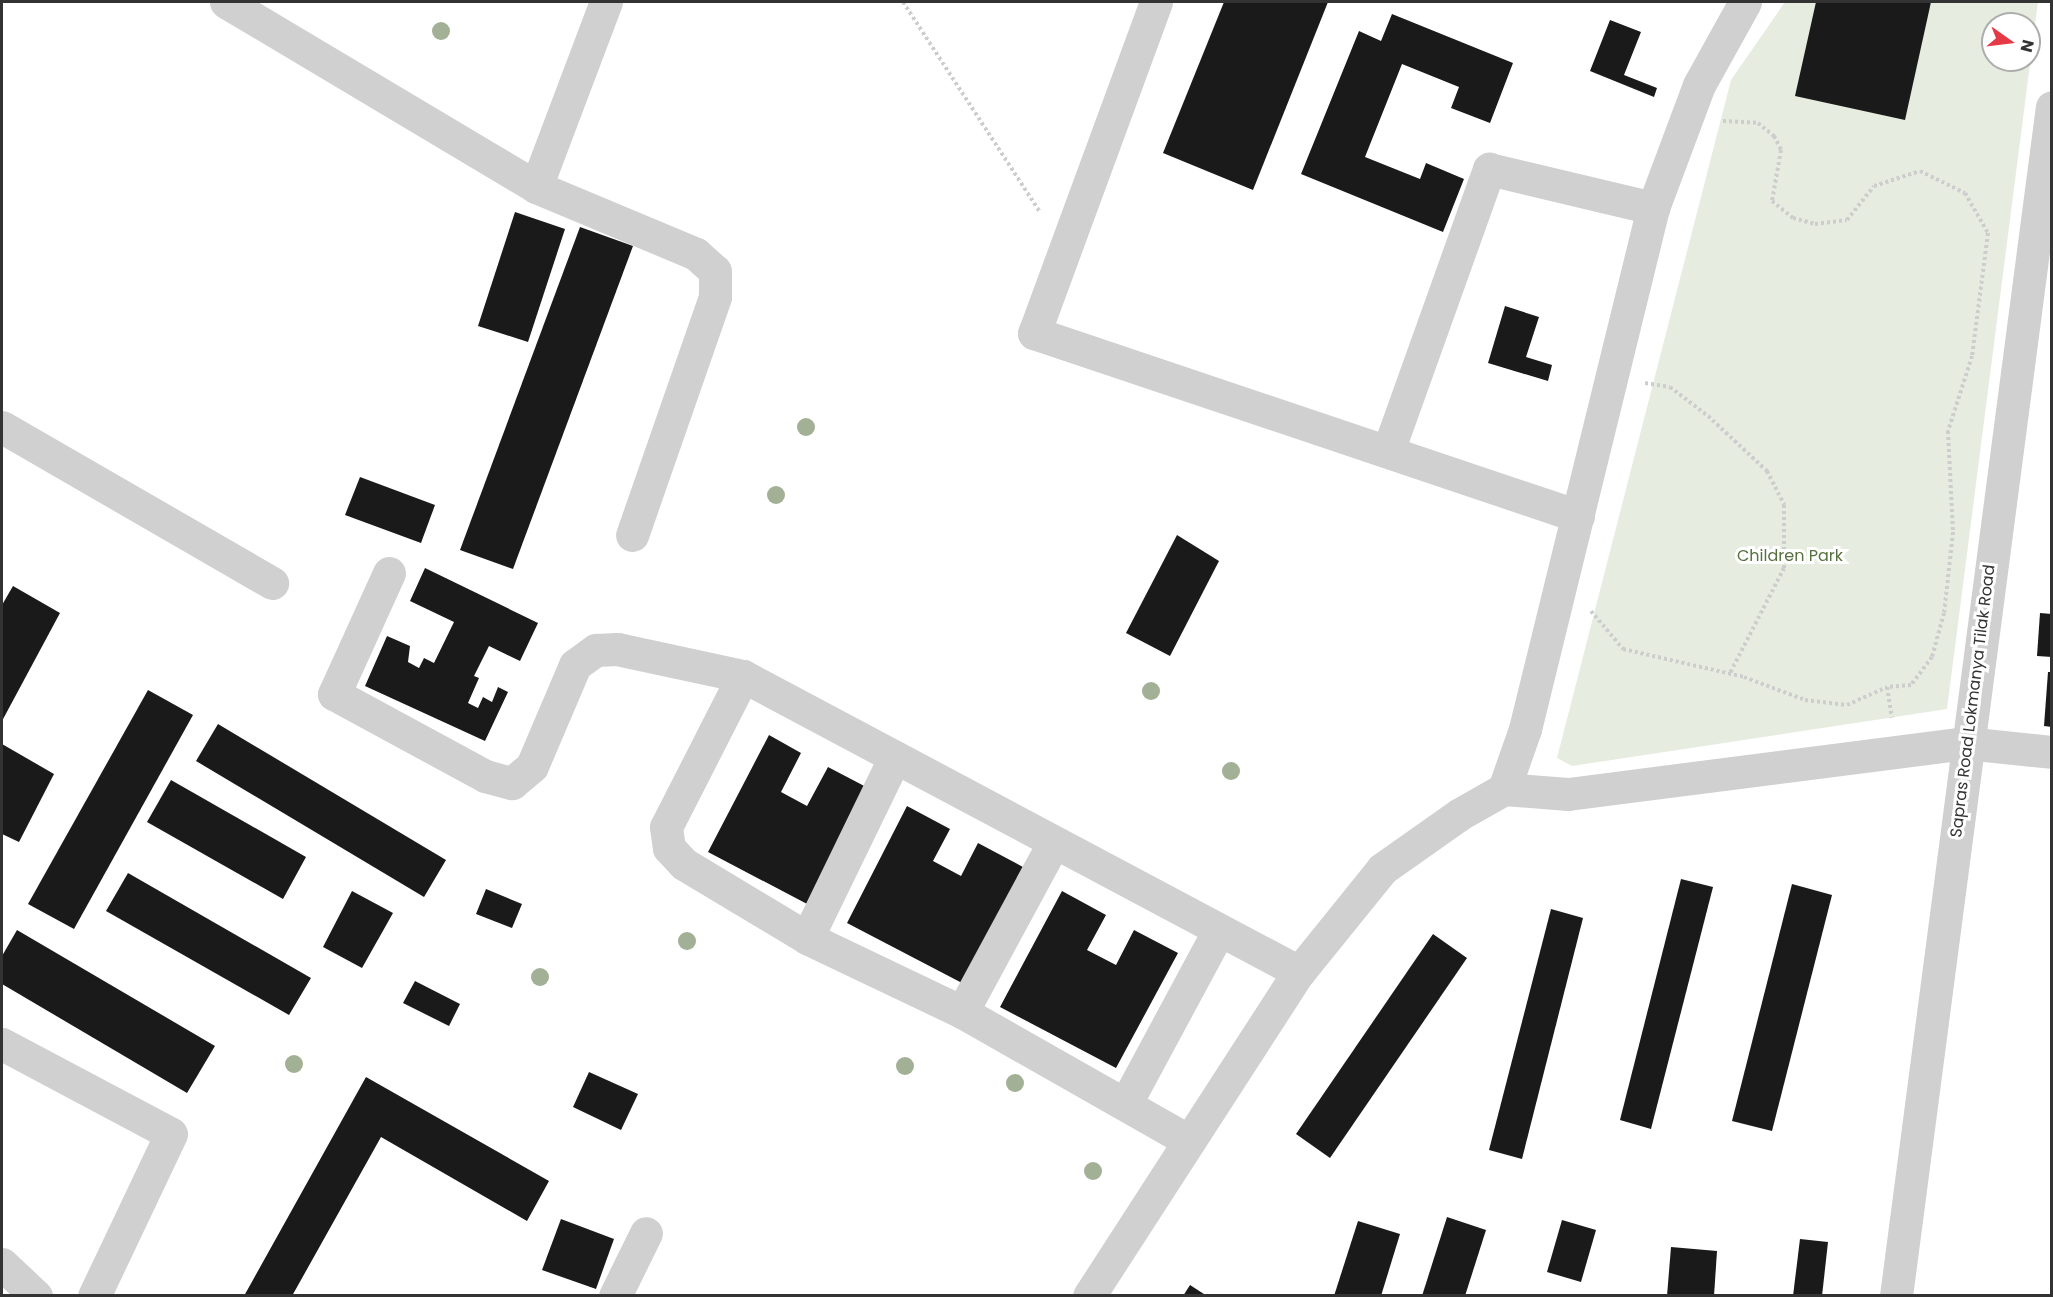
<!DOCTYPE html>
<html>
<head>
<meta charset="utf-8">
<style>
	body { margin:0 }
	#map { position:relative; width:2053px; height:1297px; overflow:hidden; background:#fff; font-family:Poppins,sans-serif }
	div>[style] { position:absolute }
	.green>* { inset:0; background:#e6ecdf }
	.building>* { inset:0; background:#1a1a1a }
	.path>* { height:4px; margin-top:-2px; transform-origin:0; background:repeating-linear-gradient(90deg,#cdcdcd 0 3px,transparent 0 6px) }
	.minor>* { height:33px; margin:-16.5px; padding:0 16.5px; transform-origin:16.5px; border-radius:16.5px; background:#d0d0d0 }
	.trees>* { width:18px; height:18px; margin:-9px; border-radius:50%; background:#a2b095 }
	span { translate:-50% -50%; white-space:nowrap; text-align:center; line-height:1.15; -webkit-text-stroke:6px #fff; paint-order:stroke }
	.park-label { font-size:16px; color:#56703f }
	.street-label { font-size:16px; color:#333 }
	.frame { position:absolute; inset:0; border:3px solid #333; pointer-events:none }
	.north { position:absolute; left:1981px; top:12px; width:60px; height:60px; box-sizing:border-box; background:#fff; border:2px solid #adadad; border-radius:50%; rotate:104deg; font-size:16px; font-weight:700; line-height:24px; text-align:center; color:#333 }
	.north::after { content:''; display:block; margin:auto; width:21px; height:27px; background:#e63946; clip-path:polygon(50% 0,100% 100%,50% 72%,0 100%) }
</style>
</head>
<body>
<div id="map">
	<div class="green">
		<i style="clip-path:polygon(evenodd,1785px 2px,2038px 2px,1947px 709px,1572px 766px,1557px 758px,1731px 80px,1785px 2px,1993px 24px,2029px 24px,2029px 60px,1993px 60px,1993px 24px)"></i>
	</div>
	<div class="building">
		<i style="clip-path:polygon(1224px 2px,1328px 2px,1253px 190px,1163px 153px)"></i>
		<i style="clip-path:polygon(1816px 2px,1931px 2px,1905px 120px,1795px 96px)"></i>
		<i style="clip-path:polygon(1392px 14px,1513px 63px,1490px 123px,1451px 108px,1459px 87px,1402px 64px,1365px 157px,1420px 179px,1426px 163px,1464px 179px,1443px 232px,1301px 174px,1359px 31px,1381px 41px)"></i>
		<i style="clip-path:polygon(1610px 20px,1641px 32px,1624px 75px,1657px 88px,1654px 97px,1590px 71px)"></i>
		<i style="clip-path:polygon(515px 212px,565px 229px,528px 342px,478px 326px)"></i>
		<i style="clip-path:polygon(580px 227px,633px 246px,513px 569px,460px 550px)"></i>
		<i style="clip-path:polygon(1505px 306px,1539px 317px,1526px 357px,1552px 365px,1548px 381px,1488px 363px)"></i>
		<i style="clip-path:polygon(360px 477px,435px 505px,421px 543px,345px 515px)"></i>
		<i style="clip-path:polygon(1177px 535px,1219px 561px,1170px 656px,1126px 633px)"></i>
		<i style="clip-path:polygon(425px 568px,538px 623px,520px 661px,489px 646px,474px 676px,479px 678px,468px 703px,478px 708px,483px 697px,492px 702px,498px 687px,508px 692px,485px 741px,365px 686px,387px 636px,410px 646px,408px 662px,419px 668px,424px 658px,434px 663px,454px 622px,410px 601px)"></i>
		<i style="clip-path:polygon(13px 586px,60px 613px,2px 721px,2px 605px)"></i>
		<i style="clip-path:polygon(2040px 613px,2052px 614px,2052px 657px,2037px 656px)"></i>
		<i style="clip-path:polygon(2048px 672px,2052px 672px,2052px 727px,2044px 726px)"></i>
		<i style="clip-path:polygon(148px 690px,193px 715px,74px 929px,28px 904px)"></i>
		<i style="clip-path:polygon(218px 724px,446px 860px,424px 897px,196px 761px)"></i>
		<i style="clip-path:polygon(769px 735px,801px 753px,781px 792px,807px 806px,828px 767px,870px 789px,809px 905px,708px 852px)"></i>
		<i style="clip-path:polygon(2px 744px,54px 774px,19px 842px,2px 834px)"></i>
		<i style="clip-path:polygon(171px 780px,306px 857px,283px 899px,147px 822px)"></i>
		<i style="clip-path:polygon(907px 806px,950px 829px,933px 861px,961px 876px,978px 843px,1023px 867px,962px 983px,847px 923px)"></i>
		<i style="clip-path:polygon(128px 873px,311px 978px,289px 1015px,106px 911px)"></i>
		<i style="clip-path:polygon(1681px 879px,1713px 887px,1651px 1129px,1620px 1120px)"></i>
		<i style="clip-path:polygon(1792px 884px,1832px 895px,1772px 1131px,1732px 1121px)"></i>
		<i style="clip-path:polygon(486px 889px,522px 904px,512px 928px,476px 914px)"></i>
		<i style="clip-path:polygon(352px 891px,393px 913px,362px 968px,323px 947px)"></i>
		<i style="clip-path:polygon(1062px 891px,1106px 915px,1087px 950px,1116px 965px,1134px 930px,1178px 953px,1116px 1068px,1000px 1007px)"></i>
		<i style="clip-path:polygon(1551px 909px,1583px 918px,1522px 1159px,1489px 1150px)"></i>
		<i style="clip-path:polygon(17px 930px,215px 1046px,187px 1093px,2px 984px,2px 956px)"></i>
		<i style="clip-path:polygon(1433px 934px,1467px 958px,1330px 1158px,1296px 1134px)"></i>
		<i style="clip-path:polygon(415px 981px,460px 1004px,449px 1026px,403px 1003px)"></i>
		<i style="clip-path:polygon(589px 1072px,638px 1094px,621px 1130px,573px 1107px)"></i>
		<i style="clip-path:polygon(366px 1077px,549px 1181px,527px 1221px,381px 1137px,292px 1296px,244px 1296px)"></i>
		<i style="clip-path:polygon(1447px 1217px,1486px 1230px,1465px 1296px,1422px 1296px)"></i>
		<i style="clip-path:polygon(561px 1219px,614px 1239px,596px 1289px,542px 1270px)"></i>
		<i style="clip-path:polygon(1562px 1220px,1596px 1230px,1581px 1282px,1547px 1272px)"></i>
		<i style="clip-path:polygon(1358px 1221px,1400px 1234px,1381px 1296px,1334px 1296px)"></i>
		<i style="clip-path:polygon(1800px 1239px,1828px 1242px,1822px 1296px,1793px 1296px)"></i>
		<i style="clip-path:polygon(1671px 1247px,1717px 1251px,1714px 1296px,1667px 1296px)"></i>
		<i style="clip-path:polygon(1190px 1285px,1207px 1296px,1183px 1296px)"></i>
	</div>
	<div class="path">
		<i style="left:903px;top:2px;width:251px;rotate:56.9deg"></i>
		<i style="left:1723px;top:121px;width:35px;rotate:3deg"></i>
		<i style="left:1758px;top:123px;width:21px;rotate:39deg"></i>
		<i style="left:1774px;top:136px;width:16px;rotate:63deg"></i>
		<i style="left:1781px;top:150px;width:52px;rotate:100deg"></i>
		<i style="left:1772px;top:201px;width:27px;rotate:39deg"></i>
		<i style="left:1793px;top:218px;width:23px;rotate:15deg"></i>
		<i style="left:1815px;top:224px;width:32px;rotate:-7deg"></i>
		<i style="left:1847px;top:220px;width:43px;rotate:-51.5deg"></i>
		<i style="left:1874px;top:186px;width:48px;rotate:-18.1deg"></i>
		<i style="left:1920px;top:171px;width:50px;rotate:26.1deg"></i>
		<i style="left:1965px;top:193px;width:46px;rotate:60.1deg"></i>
		<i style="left:1988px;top:233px;width:124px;rotate:97.4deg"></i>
		<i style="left:1972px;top:356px;width:79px;rotate:107.7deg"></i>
		<i style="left:1948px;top:431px;width:101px;rotate:87.2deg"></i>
		<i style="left:1953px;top:532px;width:81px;rotate:96.3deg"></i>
		<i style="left:1944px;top:613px;width:46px;rotate:105.3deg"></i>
		<i style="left:1932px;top:657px;width:35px;rotate:127deg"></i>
		<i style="left:1911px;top:685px;width:24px;rotate:175deg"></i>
		<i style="left:1645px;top:383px;width:25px;rotate:9deg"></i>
		<i style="left:1670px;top:387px;width:48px;rotate:37.3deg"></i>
		<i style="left:1708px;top:416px;width:81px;rotate:43deg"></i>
		<i style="left:1767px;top:471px;width:38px;rotate:63deg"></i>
		<i style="left:1784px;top:505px;width:63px;rotate:90deg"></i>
		<i style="left:1784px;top:568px;width:120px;rotate:117.2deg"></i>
		<i style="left:1591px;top:611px;width:50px;rotate:49.9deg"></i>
		<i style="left:1623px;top:649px;width:124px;rotate:13deg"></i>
		<i style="left:1744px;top:677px;width:65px;rotate:20.7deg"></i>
		<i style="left:1805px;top:700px;width:42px;rotate:6.8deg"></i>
		<i style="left:1847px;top:705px;width:44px;rotate:-24.2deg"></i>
		<i style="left:1887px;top:687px;width:31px;rotate:81deg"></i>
	</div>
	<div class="minor">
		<i style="left:226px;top:2px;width:361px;rotate:30.8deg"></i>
		<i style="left:536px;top:187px;width:173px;rotate:22.7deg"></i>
		<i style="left:696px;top:254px;width:25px;rotate:42deg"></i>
		<i style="left:715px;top:271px;width:26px;rotate:90deg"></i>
		<i style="left:715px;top:297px;width:252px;rotate:109.2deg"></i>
		<i style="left:1156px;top:2px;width:353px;rotate:110.2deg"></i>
		<i style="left:1034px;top:333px;width:574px;rotate:18.59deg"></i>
		<i style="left:536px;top:187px;width:198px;rotate:-69.3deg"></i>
		<i style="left:2px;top:427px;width:312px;rotate:30deg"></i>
		<i style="left:1388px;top:451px;width:300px;rotate:-70.3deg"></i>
		<i style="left:1489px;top:169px;width:169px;rotate:13.4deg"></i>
		<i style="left:389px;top:573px;width:133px;rotate:114.4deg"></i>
		<i style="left:334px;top:694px;width:172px;rotate:28.5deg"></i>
		<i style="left:485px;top:776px;width:28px;rotate:15deg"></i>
		<i style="left:512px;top:783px;width:26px;rotate:-40deg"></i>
		<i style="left:532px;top:766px;width:110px;rotate:-66.9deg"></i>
		<i style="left:575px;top:665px;width:26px;rotate:-36deg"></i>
		<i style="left:596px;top:650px;width:21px;rotate:-3deg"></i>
		<i style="left:617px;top:649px;width:129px;rotate:12.1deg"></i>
		<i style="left:743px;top:676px;width:630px;rotate:28.03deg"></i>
		<i style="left:743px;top:676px;width:169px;rotate:117deg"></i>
		<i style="left:666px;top:827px;width:21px;rotate:82deg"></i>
		<i style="left:669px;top:848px;width:22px;rotate:47deg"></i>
		<i style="left:684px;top:864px;width:144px;rotate:31deg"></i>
		<i style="left:807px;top:938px;width:172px;rotate:25.5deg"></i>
		<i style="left:962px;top:1012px;width:261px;rotate:29.6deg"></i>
		<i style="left:1504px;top:789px;width:64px;rotate:-70.7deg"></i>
		<i style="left:1525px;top:729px;width:536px;rotate:-76.2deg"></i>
		<i style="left:1653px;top:208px;width:131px;rotate:-69.5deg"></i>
		<i style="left:1699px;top:85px;width:95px;rotate:-61deg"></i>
		<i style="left:807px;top:938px;width:201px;rotate:-64.1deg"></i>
		<i style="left:962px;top:1012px;width:193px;rotate:-61.6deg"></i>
		<i style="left:2px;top:1044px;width:191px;rotate:28deg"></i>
		<i style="left:171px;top:1134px;width:179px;rotate:115.4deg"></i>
		<i style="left:1127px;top:1101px;width:194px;rotate:-61.7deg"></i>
		<i style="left:2px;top:1264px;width:47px;rotate:43.3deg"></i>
		<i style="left:615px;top:1296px;width:70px;rotate:-63.8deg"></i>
		<i style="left:1089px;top:1296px;width:386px;rotate:-57.1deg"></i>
		<i style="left:1299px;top:972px;width:132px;rotate:-51.1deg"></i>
		<i style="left:1382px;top:869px;width:95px;rotate:-35.2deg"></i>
		<i style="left:1460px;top:814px;width:51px;rotate:-29.6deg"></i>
		<i style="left:1504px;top:789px;width:64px;rotate:4.5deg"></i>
		<i style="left:1568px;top:794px;width:400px;rotate:-7.3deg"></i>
		<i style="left:1965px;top:743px;width:87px;rotate:5.9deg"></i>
		<i style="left:1896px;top:1296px;width:1199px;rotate:-82.53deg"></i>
	</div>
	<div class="trees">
		<i style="left:441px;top:31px"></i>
		<i style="left:806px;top:427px"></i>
		<i style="left:776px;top:495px"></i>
		<i style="left:1151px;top:691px"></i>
		<i style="left:1231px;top:771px"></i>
		<i style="left:687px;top:941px"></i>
		<i style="left:540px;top:977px"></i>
		<i style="left:294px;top:1064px"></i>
		<i style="left:905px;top:1066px"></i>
		<i style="left:1015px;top:1083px"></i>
		<i style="left:1093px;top:1171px"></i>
	</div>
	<div class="park-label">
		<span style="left:1790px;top:556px">Children Park</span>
	</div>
	<div class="street-label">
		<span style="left:1973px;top:701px;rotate:-83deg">Sapras Road Lokmanya Tilak Road</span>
	</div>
	<div class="frame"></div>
	<div class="north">N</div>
</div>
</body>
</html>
